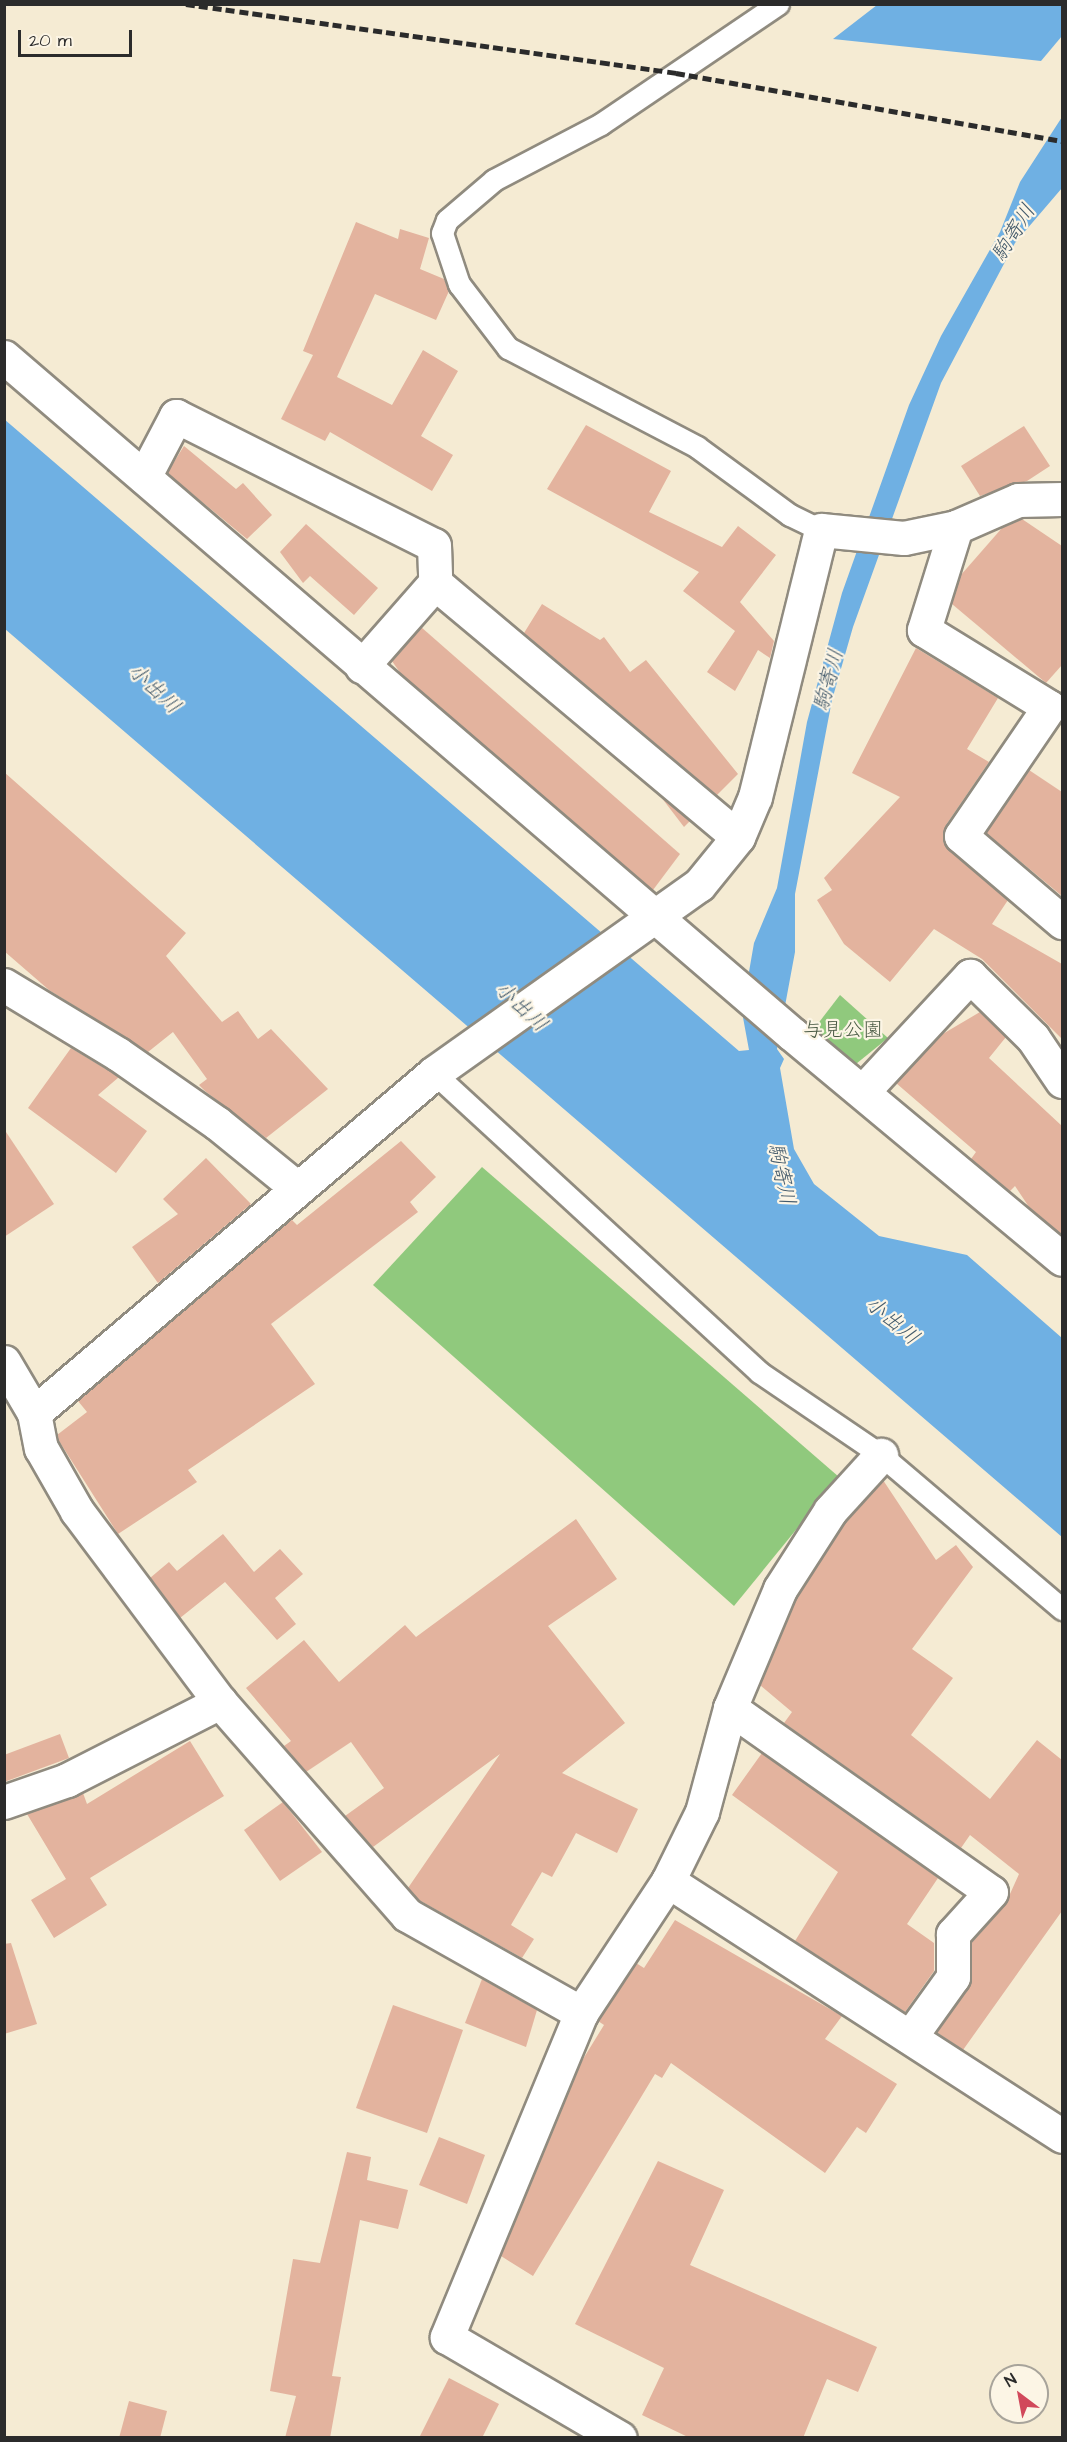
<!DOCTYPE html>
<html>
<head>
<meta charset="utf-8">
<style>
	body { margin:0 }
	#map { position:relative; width:1067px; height:2442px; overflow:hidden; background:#f5ebd3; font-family:"Architects Daughter","Klee One",sans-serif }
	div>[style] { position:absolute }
	.green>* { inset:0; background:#90c97d }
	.water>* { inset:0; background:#6fb0e3 }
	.building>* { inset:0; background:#e3b39e }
	.roads { filter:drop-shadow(2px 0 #908b7f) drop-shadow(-2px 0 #908b7f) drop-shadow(0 2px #908b7f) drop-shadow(0 -2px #908b7f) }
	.service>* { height:21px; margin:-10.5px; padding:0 10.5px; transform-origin:10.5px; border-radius:10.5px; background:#fff }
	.minor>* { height:33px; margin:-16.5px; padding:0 16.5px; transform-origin:16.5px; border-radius:16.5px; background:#fff }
	.rail>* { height:4.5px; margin-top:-2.25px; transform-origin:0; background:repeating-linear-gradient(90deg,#2b2b2b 0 9px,transparent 0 13.5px) }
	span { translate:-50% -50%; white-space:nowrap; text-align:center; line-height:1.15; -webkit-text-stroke:4.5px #fcf5e5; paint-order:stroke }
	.park-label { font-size:20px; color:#495a44 }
	.water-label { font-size:21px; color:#435a6b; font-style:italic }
	.frame { position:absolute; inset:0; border:6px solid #2b2b2b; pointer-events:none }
	.north { position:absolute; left:989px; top:2364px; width:60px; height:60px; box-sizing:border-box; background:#fcf5e5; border:2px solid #a8a49b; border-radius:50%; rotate:328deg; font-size:16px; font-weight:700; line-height:24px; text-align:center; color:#2b2b2b }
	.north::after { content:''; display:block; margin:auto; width:21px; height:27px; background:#d1495b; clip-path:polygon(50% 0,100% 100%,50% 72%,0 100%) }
	.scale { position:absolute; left:18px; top:30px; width:114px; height:27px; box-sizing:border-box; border:3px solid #2b2b2b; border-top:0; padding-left:8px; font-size:18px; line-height:21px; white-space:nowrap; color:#2b2b2b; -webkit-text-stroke:4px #fcf5e5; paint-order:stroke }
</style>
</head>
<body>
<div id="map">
	<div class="green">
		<i style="clip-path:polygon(840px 995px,888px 1038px,851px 1068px,810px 1034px)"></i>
		<i style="clip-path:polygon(482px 1167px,839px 1477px,734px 1606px,373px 1285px)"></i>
	</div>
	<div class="water">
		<i style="clip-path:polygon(877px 5px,1062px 5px,1062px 36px,1041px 61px,833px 39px)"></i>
		<i style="clip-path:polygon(1062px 117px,1062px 188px,1015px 243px,941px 383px,853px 627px,832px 700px,795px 894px,795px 952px,777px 1049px,784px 1059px,780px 1068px,794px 1149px,814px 1184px,879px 1236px,967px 1255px,1062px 1338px,1062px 1537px,5px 629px,4px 419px,739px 1051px,749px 1050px,742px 1012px,754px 943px,777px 888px,807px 722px,842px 593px,909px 405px,941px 336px,1000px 232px,1020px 182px)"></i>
	</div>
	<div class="building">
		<i style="clip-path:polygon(356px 222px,398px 239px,400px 229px,429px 238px,420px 269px,444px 279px,449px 291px,436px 320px,375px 294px,337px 377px,392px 405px,423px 350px,458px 371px,421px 436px,453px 455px,432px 491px,330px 432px,325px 441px,281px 419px,313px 355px,303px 351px)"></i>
		<i style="clip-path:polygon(586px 425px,671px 471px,649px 512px,722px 547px,738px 526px,776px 555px,740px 602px,774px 641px,770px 658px,758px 650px,735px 691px,707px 672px,735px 631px,683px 591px,699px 572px,547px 489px)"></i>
		<i style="clip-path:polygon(1024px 426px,1050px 466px,1027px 481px,980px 496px,961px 466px)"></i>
		<i style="clip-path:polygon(184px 446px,236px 489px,243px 483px,272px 515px,247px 539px,167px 473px)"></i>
		<i style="clip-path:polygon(1022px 519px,1062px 546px,1062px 665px,1046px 683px,952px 604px,960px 576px,1002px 528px)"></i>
		<i style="clip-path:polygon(306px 524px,378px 588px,354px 615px,310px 576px,303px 583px,280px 552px)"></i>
		<i style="clip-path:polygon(542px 604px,600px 640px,604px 637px,630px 672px,646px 660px,738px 774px,717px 795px,524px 633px)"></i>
		<i style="clip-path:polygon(421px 627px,680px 854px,653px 890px,401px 674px,392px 661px)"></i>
		<i style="clip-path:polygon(916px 648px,998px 698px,967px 749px,989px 762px,946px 825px,943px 842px,1008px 900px,992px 924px,1062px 964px,1062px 1039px,982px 959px,934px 929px,890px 982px,844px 944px,817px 900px,832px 890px,824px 878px,900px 797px,852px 773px)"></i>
		<i style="clip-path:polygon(1029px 770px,1062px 792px,1062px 896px,986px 833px)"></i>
		<i style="clip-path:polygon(4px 772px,186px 933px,166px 956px,222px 1022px,238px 1011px,258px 1039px,271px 1029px,328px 1089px,266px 1138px,205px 1091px,199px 1085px,207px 1079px,173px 1032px,148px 1052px,49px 990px,4px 951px)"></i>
		<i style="clip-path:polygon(661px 797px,690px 821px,684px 827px)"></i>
		<i style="clip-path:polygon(980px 1012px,1006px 1037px,989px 1058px,1062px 1126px,1062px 1235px,1029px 1207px,1015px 1186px,1010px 1191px,971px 1159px,976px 1152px,896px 1083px,941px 1035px)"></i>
		<i style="clip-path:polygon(71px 1048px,119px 1077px,98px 1095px,147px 1131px,116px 1173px,28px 1108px)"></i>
		<i style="clip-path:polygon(4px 1129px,54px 1204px,4px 1237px)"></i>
		<i style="clip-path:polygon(401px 1141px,436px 1177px,410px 1202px,418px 1212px,271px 1324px,315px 1384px,188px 1470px,197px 1482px,118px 1534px,59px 1441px,57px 1435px,87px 1412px,78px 1401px,291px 1219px,297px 1225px)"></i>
		<i style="clip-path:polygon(206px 1158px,251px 1204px,158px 1283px,132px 1247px,178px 1214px,163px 1199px)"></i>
		<i style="clip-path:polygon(883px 1480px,936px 1560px,956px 1545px,973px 1567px,912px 1649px,953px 1678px,911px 1735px,990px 1799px,1037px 1740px,1062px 1760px,1062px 1911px,963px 2050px,936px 2032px,969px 1987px,972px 1942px,1005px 1905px,1019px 1874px,970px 1835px,961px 1848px,784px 1723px,792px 1712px,760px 1685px,797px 1598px,845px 1522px)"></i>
		<i style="clip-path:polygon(576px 1519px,617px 1579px,548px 1626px,625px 1723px,562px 1773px,638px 1809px,617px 1853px,576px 1833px,552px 1877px,542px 1872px,511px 1925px,534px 1939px,522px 1958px,419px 1900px,408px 1888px,500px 1754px,373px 1847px,345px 1816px,384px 1788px,351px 1742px,306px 1772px,284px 1746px,291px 1741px,246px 1688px,304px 1640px,339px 1682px,405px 1625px,416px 1637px)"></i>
		<i style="clip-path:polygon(223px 1534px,254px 1572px,280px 1549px,303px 1574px,275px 1598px,296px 1624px,277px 1640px,225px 1582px,180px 1618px,150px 1578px,169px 1562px,177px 1571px)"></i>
		<i style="clip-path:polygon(60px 1734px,69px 1758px,4px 1782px,4px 1755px)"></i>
		<i style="clip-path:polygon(190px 1741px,224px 1796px,90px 1878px,107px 1905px,54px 1938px,31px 1900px,66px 1879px,27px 1814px,83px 1793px,87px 1804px)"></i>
		<i style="clip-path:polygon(762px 1753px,938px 1878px,907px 1924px,934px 1943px,934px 1971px,905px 2012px,795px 1941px,838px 1872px,732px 1795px)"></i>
		<i style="clip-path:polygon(283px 1802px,322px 1852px,280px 1881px,244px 1830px)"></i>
		<i style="clip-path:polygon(675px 1920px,842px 2016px,825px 2039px,897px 2084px,866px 2133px,857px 2127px,825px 2173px,671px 2063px,662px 2078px,655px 2074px,533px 2276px,501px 2256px,580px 2064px,604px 2025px,598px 2021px,636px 1963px,644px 1968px)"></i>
		<i style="clip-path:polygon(11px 1943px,37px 2024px,4px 2034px,4px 1944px)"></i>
		<i style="clip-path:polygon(482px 1979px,537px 2010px,526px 2047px,465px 2023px)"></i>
		<i style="clip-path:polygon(393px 2005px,463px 2030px,427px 2133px,356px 2108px)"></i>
		<i style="clip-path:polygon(439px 2137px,485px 2155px,467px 2204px,419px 2185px)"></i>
		<i style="clip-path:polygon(347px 2152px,371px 2157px,367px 2180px,408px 2190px,398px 2229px,360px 2220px,332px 2376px,341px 2377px,330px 2438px,285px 2438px,296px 2396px,270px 2391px,293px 2259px,320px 2263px)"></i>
		<i style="clip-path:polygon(658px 2161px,724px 2190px,690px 2265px,877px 2347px,858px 2392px,827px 2379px,803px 2438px,690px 2438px,642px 2415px,664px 2368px,575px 2324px)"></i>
		<i style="clip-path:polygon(449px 2378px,499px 2404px,482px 2438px,419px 2438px)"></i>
		<i style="clip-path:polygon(129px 2401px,167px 2411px,160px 2438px,119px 2438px)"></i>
	</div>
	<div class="roads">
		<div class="service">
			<i style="left:778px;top:4px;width:214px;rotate:145.9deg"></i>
			<i style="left:601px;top:124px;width:121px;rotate:152.4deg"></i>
			<i style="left:494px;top:180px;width:62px;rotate:139.6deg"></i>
			<i style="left:447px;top:220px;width:14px;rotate:111deg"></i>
			<i style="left:442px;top:233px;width:54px;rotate:71.6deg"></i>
			<i style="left:459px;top:284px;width:81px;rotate:52.6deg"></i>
			<i style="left:508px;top:348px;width:213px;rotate:27.6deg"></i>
			<i style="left:697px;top:447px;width:115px;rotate:36.2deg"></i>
			<i style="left:790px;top:515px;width:34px;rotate:26deg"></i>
			<i style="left:434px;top:1073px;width:442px;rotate:42.6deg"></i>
			<i style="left:759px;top:1372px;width:148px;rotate:34.2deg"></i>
			<i style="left:881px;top:1455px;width:238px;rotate:40.4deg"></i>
		</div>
		<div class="minor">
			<i style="left:4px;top:357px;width:1039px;rotate:40.67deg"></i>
			<i style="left:792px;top:1034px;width:351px;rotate:39.8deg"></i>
			<i style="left:144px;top:477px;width:69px;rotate:-62.3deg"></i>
			<i style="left:176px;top:416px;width:288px;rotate:26.6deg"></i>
			<i style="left:434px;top:545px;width:38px;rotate:88deg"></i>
			<i style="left:435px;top:583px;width:111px;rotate:131.3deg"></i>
			<i style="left:956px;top:527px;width:108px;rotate:107.3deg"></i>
			<i style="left:924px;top:630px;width:147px;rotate:31.6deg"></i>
			<i style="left:1049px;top:707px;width:156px;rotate:124.3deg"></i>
			<i style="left:961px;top:836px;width:133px;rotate:40.4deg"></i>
			<i style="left:435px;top:583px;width:395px;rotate:40deg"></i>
			<i style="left:4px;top:985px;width:133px;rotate:31.2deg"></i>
			<i style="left:118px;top:1054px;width:121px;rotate:34.9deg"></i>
			<i style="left:217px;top:1123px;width:103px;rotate:39.1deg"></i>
			<i style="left:864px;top:1090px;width:156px;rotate:-47.1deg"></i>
			<i style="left:970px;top:976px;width:88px;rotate:44.5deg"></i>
			<i style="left:1033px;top:1038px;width:52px;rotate:56deg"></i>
			<i style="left:4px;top:1362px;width:59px;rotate:59.5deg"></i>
			<i style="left:34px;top:1413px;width:36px;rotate:79deg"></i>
			<i style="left:41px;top:1448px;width:73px;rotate:60.3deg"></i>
			<i style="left:77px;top:1511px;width:239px;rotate:53.2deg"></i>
			<i style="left:220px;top:1702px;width:283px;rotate:48.7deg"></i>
			<i style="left:407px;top:1915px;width:200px;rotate:29.4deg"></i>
			<i style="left:581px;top:2013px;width:351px;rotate:112.5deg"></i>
			<i style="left:447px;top:2337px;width:200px;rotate:30.3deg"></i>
			<i style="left:34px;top:1413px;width:525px;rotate:-40.36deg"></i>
			<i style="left:434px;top:1073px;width:325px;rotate:-35.4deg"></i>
			<i style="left:699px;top:885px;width:62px;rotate:-50.9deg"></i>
			<i style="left:738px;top:837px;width:43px;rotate:-67deg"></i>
			<i style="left:755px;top:797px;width:275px;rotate:-76.1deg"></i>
			<i style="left:821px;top:530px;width:83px;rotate:5.5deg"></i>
			<i style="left:904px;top:538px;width:53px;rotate:-11.9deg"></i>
			<i style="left:956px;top:527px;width:68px;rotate:-23.5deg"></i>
			<i style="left:1018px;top:500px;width:44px;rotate:-1.3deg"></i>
			<i style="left:730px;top:1708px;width:319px;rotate:35.2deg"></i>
			<i style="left:991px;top:1892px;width:57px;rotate:132.1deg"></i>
			<i style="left:953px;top:1934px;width:43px;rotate:90deg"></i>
			<i style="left:953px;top:1977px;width:74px;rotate:125.6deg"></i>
			<i style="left:4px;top:1802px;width:67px;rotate:-19.2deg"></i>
			<i style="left:67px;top:1780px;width:172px;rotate:-27deg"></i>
			<i style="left:668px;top:1881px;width:469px;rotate:32.9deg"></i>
			<i style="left:581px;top:2013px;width:158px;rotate:-56.6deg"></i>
			<i style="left:668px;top:1881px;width:77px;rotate:-63.8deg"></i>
			<i style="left:702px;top:1812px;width:108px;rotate:-74.9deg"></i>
			<i style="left:730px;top:1708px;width:129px;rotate:-67.2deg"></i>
			<i style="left:780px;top:1589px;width:93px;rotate:-57.3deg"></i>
			<i style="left:830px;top:1511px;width:76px;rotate:-47.7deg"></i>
		</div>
	</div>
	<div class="rail">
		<i style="left:186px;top:4px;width:495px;rotate:8deg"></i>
		<i style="left:676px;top:73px;width:392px;rotate:10deg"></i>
	</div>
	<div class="park-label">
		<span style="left:843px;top:1030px">与見公園</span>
	</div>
	<div class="water-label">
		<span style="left:1014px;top:233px;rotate:-58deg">駒寄川</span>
		<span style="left:829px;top:680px;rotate:-75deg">駒寄川</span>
		<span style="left:154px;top:689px;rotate:43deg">小出川</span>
		<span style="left:521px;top:1007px;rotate:43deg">小出川</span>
		<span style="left:781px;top:1174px;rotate:78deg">駒寄川</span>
		<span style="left:892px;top:1321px;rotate:40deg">小出川</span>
	</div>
	<div class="frame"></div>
	<div class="north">N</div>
	<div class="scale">20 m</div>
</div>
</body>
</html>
